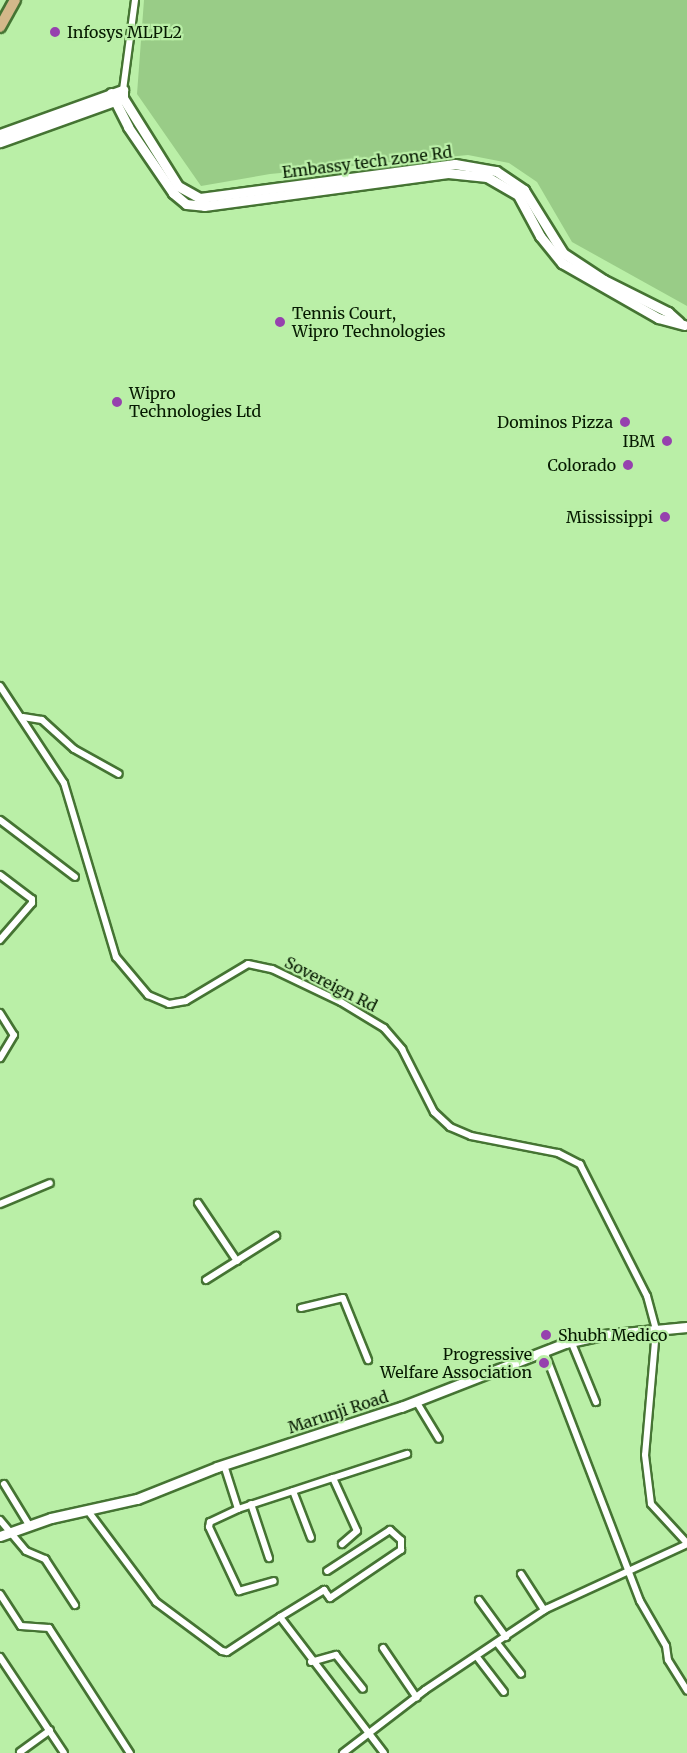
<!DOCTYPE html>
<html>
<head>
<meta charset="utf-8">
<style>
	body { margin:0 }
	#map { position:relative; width:687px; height:1753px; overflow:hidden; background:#baefa7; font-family:Merriweather,serif }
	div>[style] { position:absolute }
	.green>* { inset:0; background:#99cc87 }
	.roads { filter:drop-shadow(2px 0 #457433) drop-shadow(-2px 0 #457433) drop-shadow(0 2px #457433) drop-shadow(0 -2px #457433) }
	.street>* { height:6px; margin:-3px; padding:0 3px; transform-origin:3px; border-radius:3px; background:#fff }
	.secondary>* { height:9px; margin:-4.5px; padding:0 4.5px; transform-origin:4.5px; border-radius:4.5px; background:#fff }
	.primary>* { height:10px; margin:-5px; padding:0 5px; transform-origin:5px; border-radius:5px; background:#d3b88a }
	.dots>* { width:16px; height:16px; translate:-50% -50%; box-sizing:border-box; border:3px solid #baefa7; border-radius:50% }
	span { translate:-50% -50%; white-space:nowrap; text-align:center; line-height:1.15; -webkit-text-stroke:4.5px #baefa7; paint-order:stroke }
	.poi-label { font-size:16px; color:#061a01 }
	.left { translate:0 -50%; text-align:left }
	.right { translate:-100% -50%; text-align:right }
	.street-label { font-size:16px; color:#061a01 }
</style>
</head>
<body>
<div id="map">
	<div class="green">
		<i style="clip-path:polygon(144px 0,687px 0,687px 306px,572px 242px,537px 182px,509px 163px,468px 155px,270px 174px,201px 186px,137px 94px)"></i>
	</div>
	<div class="roads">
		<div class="street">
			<i style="left:123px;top:90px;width:91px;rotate:-82.4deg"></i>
			<i style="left:0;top:686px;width:116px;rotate:56.6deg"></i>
			<i style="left:64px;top:783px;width:182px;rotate:73.4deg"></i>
			<i style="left:116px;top:957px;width:50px;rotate:49.9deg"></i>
			<i style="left:148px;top:995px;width:23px;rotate:23deg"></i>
			<i style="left:169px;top:1004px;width:17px;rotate:-10deg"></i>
			<i style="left:186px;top:1001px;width:72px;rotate:-30.8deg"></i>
			<i style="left:248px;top:964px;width:25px;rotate:12deg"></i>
			<i style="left:272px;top:969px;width:76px;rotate:25.6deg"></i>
			<i style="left:341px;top:1002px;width:50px;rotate:31.2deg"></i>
			<i style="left:384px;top:1028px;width:28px;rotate:49deg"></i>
			<i style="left:402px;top:1049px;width:71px;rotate:63.1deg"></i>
			<i style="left:434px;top:1112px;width:22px;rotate:43deg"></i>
			<i style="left:450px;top:1127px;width:23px;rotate:23deg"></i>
			<i style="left:471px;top:1136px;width:89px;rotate:11.1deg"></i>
			<i style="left:558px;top:1153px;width:25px;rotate:27deg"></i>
			<i style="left:580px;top:1164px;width:148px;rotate:63.1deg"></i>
			<i style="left:647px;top:1296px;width:35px;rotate:75deg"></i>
			<i style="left:656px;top:1330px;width:125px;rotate:95deg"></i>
			<i style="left:645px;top:1455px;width:49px;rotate:83deg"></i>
			<i style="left:651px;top:1504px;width:53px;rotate:47.3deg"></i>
			<i style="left:23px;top:717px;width:19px;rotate:9deg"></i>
			<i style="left:42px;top:720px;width:43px;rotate:42.2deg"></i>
			<i style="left:74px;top:749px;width:51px;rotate:29.1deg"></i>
			<i style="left:0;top:820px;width:94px;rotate:37.2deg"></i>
			<i style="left:0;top:875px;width:40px;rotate:37deg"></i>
			<i style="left:32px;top:899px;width:4px;rotate:90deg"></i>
			<i style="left:32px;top:903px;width:49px;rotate:130.9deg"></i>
			<i style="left:0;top:1013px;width:26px;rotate:58deg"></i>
			<i style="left:14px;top:1035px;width:27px;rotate:121deg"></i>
			<i style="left:198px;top:1203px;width:70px;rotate:56.1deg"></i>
			<i style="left:0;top:1204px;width:54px;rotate:-22.8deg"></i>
			<i style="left:206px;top:1280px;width:83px;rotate:-32.2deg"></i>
			<i style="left:301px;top:1308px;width:43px;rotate:-13.4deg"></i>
			<i style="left:343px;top:1298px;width:67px;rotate:68deg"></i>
			<i style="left:571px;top:1341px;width:66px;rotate:67.7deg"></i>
			<i style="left:544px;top:1351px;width:268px;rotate:69deg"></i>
			<i style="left:640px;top:1601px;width:52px;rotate:60deg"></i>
			<i style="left:666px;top:1646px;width:14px;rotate:82deg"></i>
			<i style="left:668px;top:1660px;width:36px;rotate:58deg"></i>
			<i style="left:416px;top:1401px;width:44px;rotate:58.8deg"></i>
			<i style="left:224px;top:1465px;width:46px;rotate:72.3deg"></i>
			<i style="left:238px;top:1509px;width:31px;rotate:155deg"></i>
			<i style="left:210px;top:1522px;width:5px;rotate:101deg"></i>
			<i style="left:209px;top:1527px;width:71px;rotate:64.9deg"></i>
			<i style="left:239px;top:1591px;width:36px;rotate:-16deg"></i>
			<i style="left:333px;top:1478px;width:78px;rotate:-18deg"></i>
			<i style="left:4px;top:1484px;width:48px;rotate:58.6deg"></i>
			<i style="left:293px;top:1491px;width:50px;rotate:69deg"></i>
			<i style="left:251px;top:1504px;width:57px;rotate:71.6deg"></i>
			<i style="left:238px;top:1509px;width:100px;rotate:-18.1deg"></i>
			<i style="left:333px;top:1478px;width:58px;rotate:65.6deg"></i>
			<i style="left:357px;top:1531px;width:20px;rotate:139deg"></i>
			<i style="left:88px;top:1511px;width:114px;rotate:53.2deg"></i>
			<i style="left:156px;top:1602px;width:82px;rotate:36.6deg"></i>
			<i style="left:222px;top:1651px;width:5px;rotate:11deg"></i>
			<i style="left:227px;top:1652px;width:64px;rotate:-33.4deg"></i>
			<i style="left:280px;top:1617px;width:171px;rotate:52.6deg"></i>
			<i style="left:0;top:1520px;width:40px;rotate:50deg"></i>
			<i style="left:26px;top:1551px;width:21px;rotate:23deg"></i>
			<i style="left:45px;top:1559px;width:55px;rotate:56.9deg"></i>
			<i style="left:521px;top:1574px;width:43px;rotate:57.4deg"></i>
			<i style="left:0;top:1594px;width:38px;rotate:57deg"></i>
			<i style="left:21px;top:1626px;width:28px;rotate:4deg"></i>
			<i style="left:49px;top:1628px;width:149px;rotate:57.1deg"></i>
			<i style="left:479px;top:1600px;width:46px;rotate:53.9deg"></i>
			<i style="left:280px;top:1617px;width:52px;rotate:-31.5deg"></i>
			<i style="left:324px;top:1590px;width:10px;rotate:53deg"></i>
			<i style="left:330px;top:1598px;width:86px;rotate:-34.1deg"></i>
			<i style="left:401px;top:1550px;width:10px;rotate:-90deg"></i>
			<i style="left:401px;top:1540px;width:15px;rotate:-138deg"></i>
			<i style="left:390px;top:1530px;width:75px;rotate:146.9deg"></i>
			<i style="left:497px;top:1643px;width:39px;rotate:52deg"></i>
			<i style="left:383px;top:1648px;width:60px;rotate:55.8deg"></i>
			<i style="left:0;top:1657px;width:115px;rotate:56.3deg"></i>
			<i style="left:477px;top:1657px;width:44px;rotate:52.4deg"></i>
			<i style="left:311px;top:1662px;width:26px;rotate:-16deg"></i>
			<i style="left:336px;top:1655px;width:43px;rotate:51.5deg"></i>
			<i style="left:20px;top:1752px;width:37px;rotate:-36deg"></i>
			<i style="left:343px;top:1753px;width:103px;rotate:-37.5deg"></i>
			<i style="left:425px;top:1690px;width:146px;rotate:-33.8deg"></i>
			<i style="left:546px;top:1609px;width:155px;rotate:-24.7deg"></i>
		</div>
		<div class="secondary">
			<i style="left:111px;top:93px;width:38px;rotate:63deg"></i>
			<i style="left:128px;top:127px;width:80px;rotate:55.7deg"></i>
			<i style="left:173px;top:193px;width:17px;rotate:40deg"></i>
			<i style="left:186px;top:204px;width:18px;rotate:6deg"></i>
			<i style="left:204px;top:206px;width:246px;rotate:-7.7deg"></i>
			<i style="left:448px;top:173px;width:39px;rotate:6deg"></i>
			<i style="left:487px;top:177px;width:36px;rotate:30deg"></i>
			<i style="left:518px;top:195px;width:47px;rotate:61.8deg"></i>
			<i style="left:540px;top:236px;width:35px;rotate:51deg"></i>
			<i style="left:562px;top:263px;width:111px;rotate:29.8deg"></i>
			<i style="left:658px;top:318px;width:27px;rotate:15deg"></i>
			<i style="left:123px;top:98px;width:104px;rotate:58deg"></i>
			<i style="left:178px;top:186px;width:25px;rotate:29deg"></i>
			<i style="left:200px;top:198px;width:257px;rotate:-7.6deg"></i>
			<i style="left:455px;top:164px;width:42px;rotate:9.7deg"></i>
			<i style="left:496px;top:171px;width:34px;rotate:34deg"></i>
			<i style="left:524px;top:190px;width:74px;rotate:58.2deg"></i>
			<i style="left:563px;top:253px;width:49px;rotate:33.4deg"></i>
			<i style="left:604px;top:280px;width:72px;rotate:26.6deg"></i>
			<i style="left:668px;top:312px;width:15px;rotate:42deg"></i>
			<i style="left:0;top:134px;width:131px;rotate:-19.7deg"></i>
			<i style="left:123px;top:90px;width:8px;rotate:90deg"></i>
			<i style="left:123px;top:98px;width:131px;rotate:160.3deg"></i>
			<i style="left:0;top:1536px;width:54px;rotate:-19.4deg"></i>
			<i style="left:51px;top:1518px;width:88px;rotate:-12.5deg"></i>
			<i style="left:137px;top:1499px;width:86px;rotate:-21.8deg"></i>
			<i style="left:217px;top:1467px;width:194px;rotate:-18.1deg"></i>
			<i style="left:401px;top:1407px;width:176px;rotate:-21.3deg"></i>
			<i style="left:565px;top:1343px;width:39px;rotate:-12deg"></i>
			<i style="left:603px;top:1335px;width:84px;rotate:-5.4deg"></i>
		</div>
		<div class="primary">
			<i style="left:0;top:27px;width:31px;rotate:-61deg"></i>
		</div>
	</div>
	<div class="dots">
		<i style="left:55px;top:32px;background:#9641ae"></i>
		<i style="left:280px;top:322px;background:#9641ae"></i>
		<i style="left:117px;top:402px;background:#9641ae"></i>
		<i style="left:625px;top:422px;background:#9641ae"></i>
		<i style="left:667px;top:441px;background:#9641ae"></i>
		<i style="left:628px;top:465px;background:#9641ae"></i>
		<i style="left:665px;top:517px;background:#9641ae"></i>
		<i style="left:546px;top:1335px;background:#9641ae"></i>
		<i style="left:544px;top:1363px;background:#9641ae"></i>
	</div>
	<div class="poi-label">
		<span class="left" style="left:67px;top:32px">Infosys MLPL2</span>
		<span class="left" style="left:292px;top:322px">Tennis Court,<br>Wipro Technologies</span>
		<span class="left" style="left:129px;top:402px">Wipro<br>Technologies Ltd</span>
		<span class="right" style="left:613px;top:422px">Dominos Pizza</span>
		<span class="right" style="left:655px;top:441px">IBM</span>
		<span class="right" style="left:616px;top:465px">Colorado</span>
		<span class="right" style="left:653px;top:517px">Mississippi</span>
		<span class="left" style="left:558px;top:1335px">Shubh Medico</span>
		<span class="right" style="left:532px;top:1363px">Progressive<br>Welfare Association</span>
	</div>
	<div class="street-label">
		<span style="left:367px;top:162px;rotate:-7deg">Embassy tech zone Rd</span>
		<span style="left:331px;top:984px;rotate:27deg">Sovereign Rd</span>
		<span style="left:338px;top:1412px;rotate:-18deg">Marunji Road</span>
	</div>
</div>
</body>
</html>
